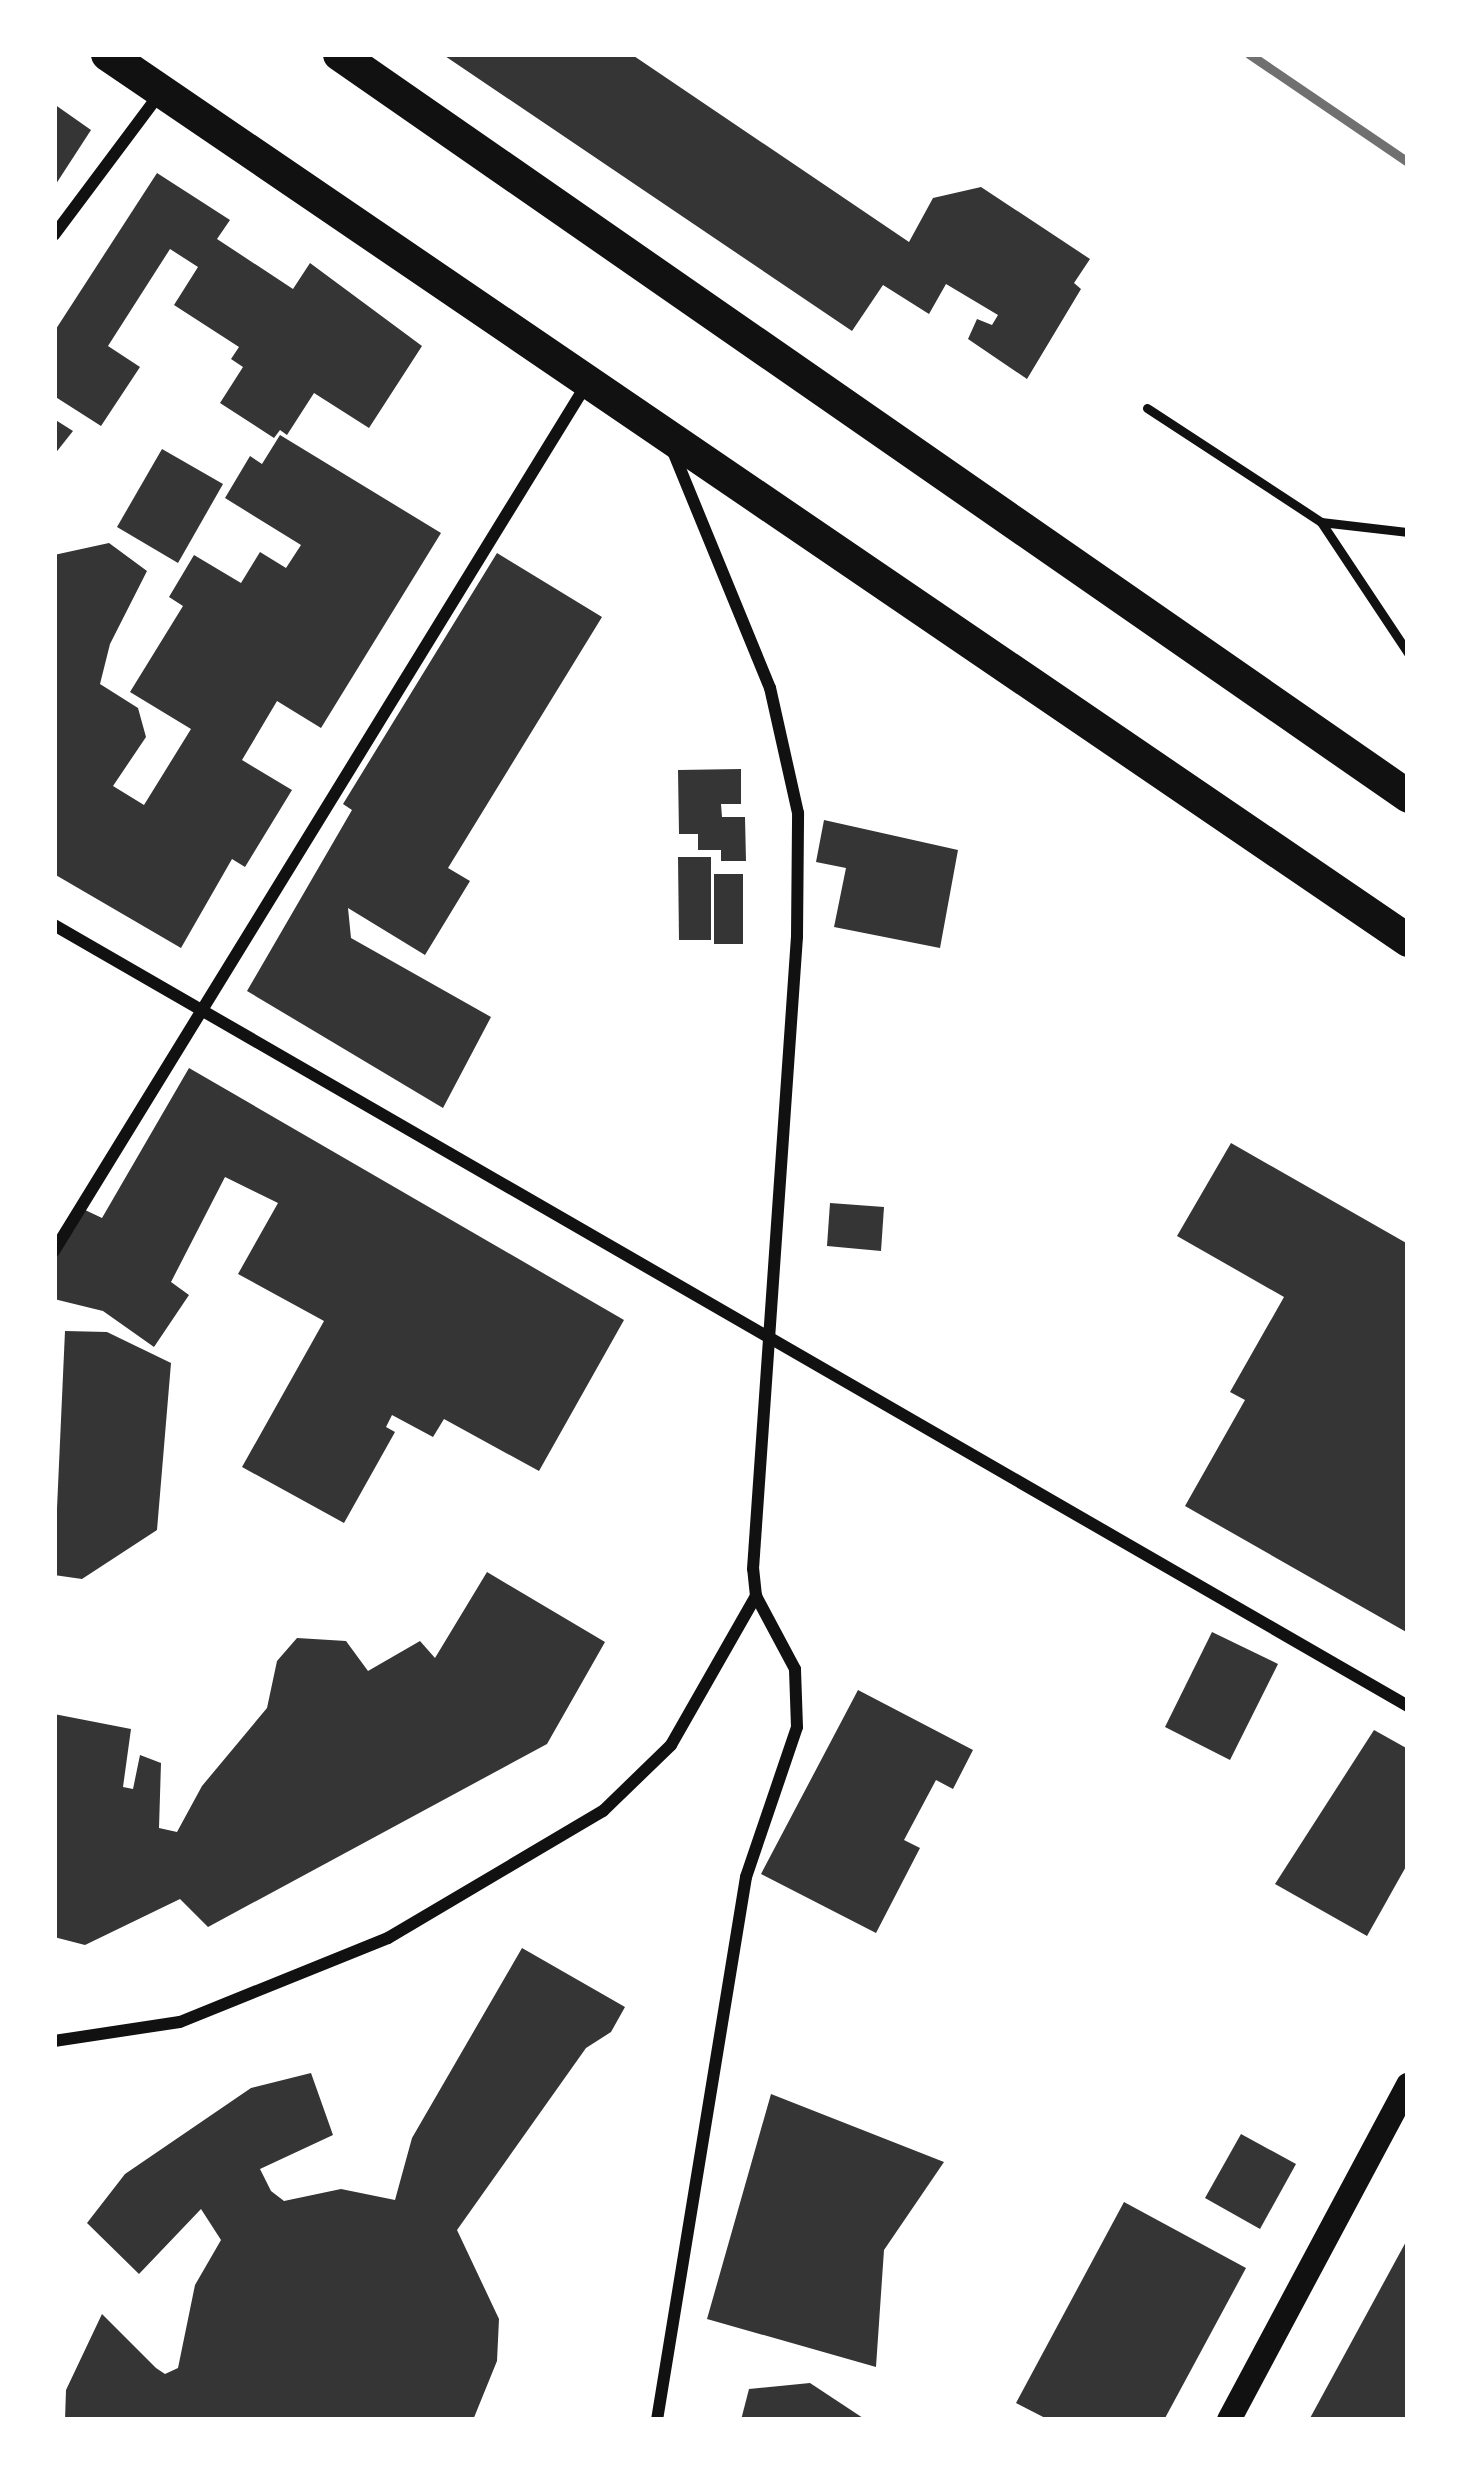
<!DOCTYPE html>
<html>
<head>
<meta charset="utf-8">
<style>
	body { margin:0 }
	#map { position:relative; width:1462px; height:2474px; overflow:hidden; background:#fff; font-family:"Noto Sans",sans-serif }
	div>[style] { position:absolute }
	.building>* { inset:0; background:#353535 }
	.service>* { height:9px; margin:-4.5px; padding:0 4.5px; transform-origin:4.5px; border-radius:4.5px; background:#111 }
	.minor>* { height:12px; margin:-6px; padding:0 6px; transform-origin:6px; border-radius:6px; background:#111 }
	.secondary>* { height:24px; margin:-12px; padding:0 12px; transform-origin:12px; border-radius:12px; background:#111 }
	.trunk>* { height:33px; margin:-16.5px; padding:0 16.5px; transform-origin:16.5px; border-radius:16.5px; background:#111 }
	.rail>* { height:9px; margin:-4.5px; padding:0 4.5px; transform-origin:4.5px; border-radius:4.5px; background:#707070 }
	span { translate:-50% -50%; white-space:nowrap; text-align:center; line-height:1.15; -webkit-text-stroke:12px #fff; paint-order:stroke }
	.frame { position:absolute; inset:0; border:57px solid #fff; pointer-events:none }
</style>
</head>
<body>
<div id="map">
	<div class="building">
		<i style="clip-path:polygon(442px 54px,631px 54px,909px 242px,933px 198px,981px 187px,1090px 259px,1074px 283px,1081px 289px,1027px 379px,968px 339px,977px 319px,992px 325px,998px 315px,946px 284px,929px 314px,883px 285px,852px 331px)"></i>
		<i style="clip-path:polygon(54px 104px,91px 130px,54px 187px)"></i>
		<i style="clip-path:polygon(157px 173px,230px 220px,217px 239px,293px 289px,310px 263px,422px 346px,369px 428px,314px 393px,287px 435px,280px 430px,274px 438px,220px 403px,243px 367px,231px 359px,239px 347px,174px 305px,198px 267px,170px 249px,108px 346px,140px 367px,101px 426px,54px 396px,54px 332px)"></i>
		<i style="clip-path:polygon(54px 419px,73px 431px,54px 455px)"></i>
		<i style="clip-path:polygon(280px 435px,441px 533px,321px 728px,277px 701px,242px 760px,292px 790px,245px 867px,232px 859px,181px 948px,54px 874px,54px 555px,109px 543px,147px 571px,110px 644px,100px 684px,138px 708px,146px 737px,113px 786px,144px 805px,191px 729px,130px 692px,183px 606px,169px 597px,194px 555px,241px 583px,260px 552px,286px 568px,301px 545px,225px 498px,250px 456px,262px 464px)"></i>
		<i style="clip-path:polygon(162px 449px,223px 484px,178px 563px,117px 527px)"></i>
		<i style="clip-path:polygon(497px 553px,602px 617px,448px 868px,470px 881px,425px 955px,348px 908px,351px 938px,491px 1017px,443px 1108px,247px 991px,352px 810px,343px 804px)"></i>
		<i style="clip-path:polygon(741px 769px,741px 804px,721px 804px,722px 817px,745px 817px,746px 861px,721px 861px,721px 850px,698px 850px,698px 834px,679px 834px,678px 770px)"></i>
		<i style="clip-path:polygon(824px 820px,958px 850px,940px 948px,834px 927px,846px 868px,816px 862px)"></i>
		<i style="clip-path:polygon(678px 857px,711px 857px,711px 940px,679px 940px)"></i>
		<i style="clip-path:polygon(714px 874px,743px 874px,743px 944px,714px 944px)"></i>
		<i style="clip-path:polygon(189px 1068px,624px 1320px,539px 1471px,444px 1419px,433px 1437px,392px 1415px,386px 1427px,395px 1432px,344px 1523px,242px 1467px,324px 1321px,238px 1274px,278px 1203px,225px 1177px,171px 1282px,189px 1295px,154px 1347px,103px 1311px,54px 1299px,56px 1250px,83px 1209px,102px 1218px)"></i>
		<i style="clip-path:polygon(1231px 1143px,1408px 1244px,1408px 1633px,1185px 1506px,1245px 1400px,1230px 1392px,1284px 1297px,1177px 1236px)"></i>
		<i style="clip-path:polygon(830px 1203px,884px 1207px,881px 1251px,827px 1246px)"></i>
		<i style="clip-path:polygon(65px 1331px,107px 1332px,171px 1363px,157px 1530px,82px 1579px,54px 1575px)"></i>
		<i style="clip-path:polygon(487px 1572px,605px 1642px,547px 1744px,208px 1927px,180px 1899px,85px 1945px,54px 1937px,54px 1714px,131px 1729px,123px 1787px,133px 1789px,140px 1755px,161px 1763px,159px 1828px,177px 1832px,202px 1786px,267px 1708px,277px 1661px,297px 1638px,346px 1641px,368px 1671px,420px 1641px,435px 1658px)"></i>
		<i style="clip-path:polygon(1212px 1632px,1278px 1664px,1230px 1760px,1165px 1727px)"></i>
		<i style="clip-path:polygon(858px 1690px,973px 1750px,953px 1789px,936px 1780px,904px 1840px,920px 1848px,876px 1933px,761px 1874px)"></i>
		<i style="clip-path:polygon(1374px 1730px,1408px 1749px,1408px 1863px,1367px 1936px,1275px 1884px)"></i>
		<i style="clip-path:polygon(522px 1948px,625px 2007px,611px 2032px,586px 2048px,457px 2230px,499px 2319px,497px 2361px,473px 2420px,65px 2420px,66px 2390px,102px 2314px,156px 2368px,165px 2374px,178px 2368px,195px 2285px,221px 2240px,201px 2209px,139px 2274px,87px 2223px,125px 2174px,251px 2088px,311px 2073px,333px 2135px,260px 2169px,271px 2191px,284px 2201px,341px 2189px,395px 2200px,412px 2138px)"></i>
		<i style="clip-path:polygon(771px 2094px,944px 2162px,884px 2250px,876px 2367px,707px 2319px)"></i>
		<i style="clip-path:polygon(1241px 2134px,1296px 2164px,1260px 2229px,1205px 2198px)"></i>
		<i style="clip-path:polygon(1124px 2202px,1246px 2268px,1164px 2420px,1049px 2420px,1016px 2403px)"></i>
		<i style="clip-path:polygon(1408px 2238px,1408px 2420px,1309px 2420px)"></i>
		<i style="clip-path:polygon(810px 2383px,866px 2420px,741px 2420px,749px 2389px)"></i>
	</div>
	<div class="service">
		<i style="left:1147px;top:408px;width:208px;rotate:33.2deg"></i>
		<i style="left:1321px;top:522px;width:88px;rotate:6.6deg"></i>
		<i style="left:1321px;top:522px;width:157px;rotate:56.4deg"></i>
	</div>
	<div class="minor">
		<i style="left:54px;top:235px;width:179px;rotate:-53.2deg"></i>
		<i style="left:54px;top:925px;width:1563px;rotate:29.98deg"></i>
		<i style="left:54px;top:1251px;width:1016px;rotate:-58.44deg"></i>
		<i style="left:54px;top:2041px;width:127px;rotate:-8.6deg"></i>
		<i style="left:180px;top:2022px;width:224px;rotate:-22deg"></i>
		<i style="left:388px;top:1938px;width:250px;rotate:-30.6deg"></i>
		<i style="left:603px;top:1811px;width:95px;rotate:-44.1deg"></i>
		<i style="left:671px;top:1745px;width:172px;rotate:-60.3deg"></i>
		<i style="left:657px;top:2420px;width:550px;rotate:-80.69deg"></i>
		<i style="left:746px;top:1877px;width:158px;rotate:-71.2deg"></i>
		<i style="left:797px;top:1727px;width:58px;rotate:-92deg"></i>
		<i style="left:795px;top:1669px;width:83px;rotate:-118.1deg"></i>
		<i style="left:756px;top:1596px;width:27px;rotate:-96deg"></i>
		<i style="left:753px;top:1569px;width:634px;rotate:-86.02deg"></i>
		<i style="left:797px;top:937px;width:124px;rotate:-89.5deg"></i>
		<i style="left:798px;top:813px;width:128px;rotate:-102.6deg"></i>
		<i style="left:770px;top:688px;width:255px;rotate:-112.3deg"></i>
	</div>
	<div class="secondary">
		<i style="left:1229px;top:2420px;width:380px;rotate:-61.9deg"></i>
	</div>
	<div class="trunk">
		<i style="left:107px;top:54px;width:1574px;rotate:34.26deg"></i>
		<i style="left:339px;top:54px;width:1301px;rotate:34.76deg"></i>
	</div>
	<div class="rail">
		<i style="left:1249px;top:54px;width:192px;rotate:34.2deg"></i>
	</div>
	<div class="frame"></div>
</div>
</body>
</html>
